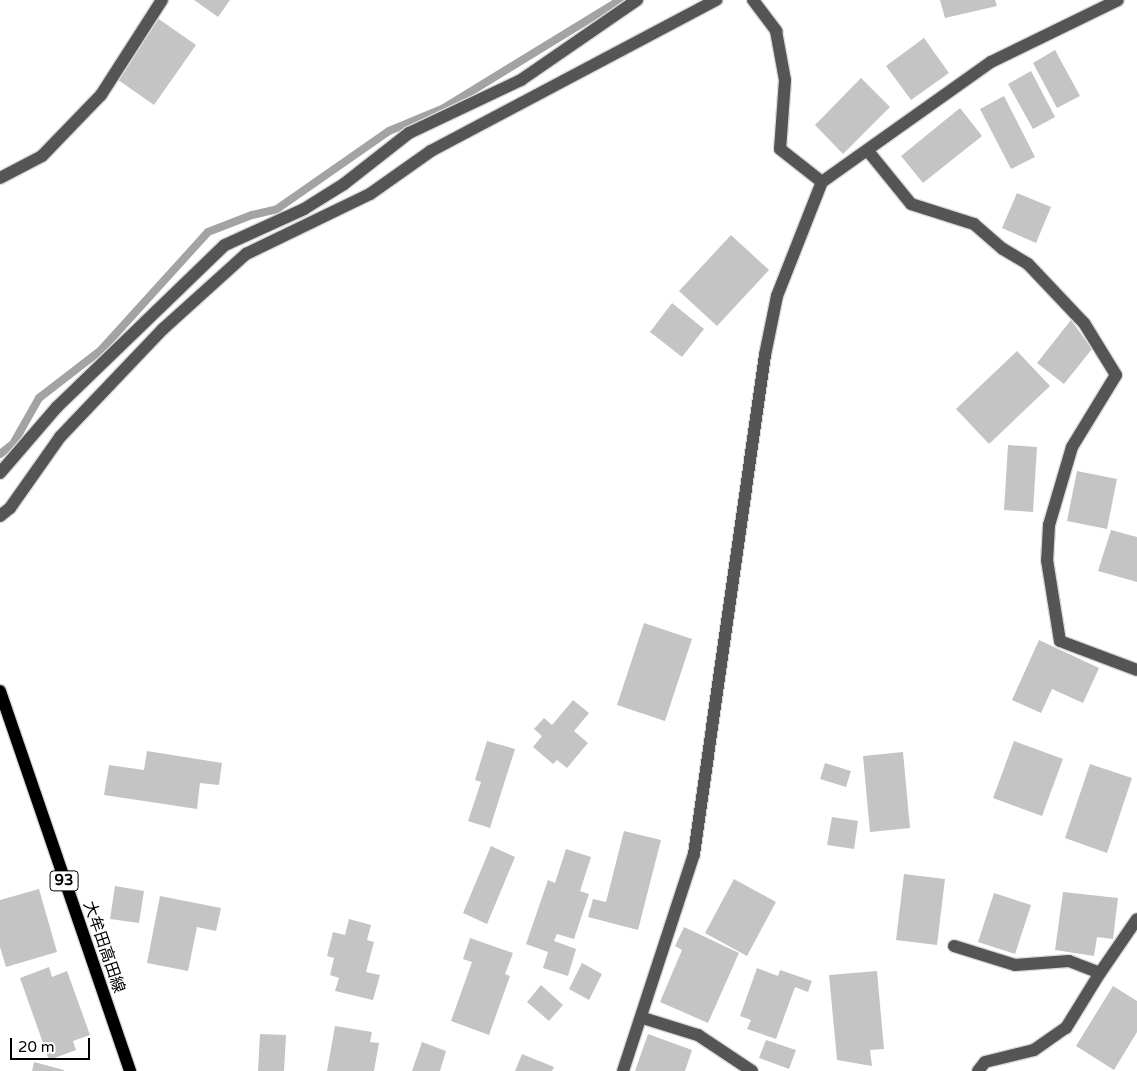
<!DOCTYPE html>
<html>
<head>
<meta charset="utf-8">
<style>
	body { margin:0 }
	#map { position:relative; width:1137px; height:1071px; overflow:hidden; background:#fff; font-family:"Varela Round","Noto Sans JP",sans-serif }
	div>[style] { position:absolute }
	.stream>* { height:8px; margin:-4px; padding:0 4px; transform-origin:4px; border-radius:4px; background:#a3a3a3 }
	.building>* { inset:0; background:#c4c4c4 }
	.roads { filter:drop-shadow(1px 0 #dbdbdb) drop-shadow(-1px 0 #dbdbdb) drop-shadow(0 1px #dbdbdb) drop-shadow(0 -1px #dbdbdb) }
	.minor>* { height:12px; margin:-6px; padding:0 6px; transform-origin:6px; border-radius:6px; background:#555 }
	.major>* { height:12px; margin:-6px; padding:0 6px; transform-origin:6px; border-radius:6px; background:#000 }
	span { translate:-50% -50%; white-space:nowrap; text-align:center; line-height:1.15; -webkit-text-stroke:4px #fff; paint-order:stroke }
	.shield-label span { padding:1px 4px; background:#fff; border:1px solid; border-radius:4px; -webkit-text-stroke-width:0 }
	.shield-label { font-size:15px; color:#000; font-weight:700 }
	.street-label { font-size:16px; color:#000 }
	.scale { position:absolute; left:10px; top:1038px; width:80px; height:22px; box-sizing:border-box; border:2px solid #000; border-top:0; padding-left:6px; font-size:15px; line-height:18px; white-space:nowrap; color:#000; -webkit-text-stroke:4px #fff; paint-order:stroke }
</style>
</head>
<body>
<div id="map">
	<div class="stream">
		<i style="left:0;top:454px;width:16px;rotate:-38deg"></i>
		<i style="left:13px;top:444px;width:53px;rotate:-60.5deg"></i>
		<i style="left:39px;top:398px;width:78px;rotate:-37.7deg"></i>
		<i style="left:101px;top:350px;width:159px;rotate:-47.8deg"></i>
		<i style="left:208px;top:232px;width:47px;rotate:-21.1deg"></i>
		<i style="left:252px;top:215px;width:26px;rotate:-13deg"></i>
		<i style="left:277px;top:209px;width:136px;rotate:-34.9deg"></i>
		<i style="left:389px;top:131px;width:60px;rotate:-22.7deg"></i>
		<i style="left:444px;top:108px;width:206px;rotate:-31.5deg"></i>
	</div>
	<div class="building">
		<i style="clip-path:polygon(194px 0,230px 0,218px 17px)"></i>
		<i style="clip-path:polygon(940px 0,995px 0,997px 6px,945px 18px)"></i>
		<i style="clip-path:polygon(156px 17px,196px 45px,154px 105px,114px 77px)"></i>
		<i style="clip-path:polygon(924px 38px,949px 73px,911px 100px,886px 66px)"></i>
		<i style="clip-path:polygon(1055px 50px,1080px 96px,1057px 108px,1033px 63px)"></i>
		<i style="clip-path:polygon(1031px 71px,1055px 117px,1033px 129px,1008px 84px)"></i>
		<i style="clip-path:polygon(861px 78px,890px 107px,843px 154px,815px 125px)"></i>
		<i style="clip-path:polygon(1004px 96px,1035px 157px,1011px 169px,980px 109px)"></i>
		<i style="clip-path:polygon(960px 108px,982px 136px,923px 183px,901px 156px)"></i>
		<i style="clip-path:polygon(1017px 193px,1051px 207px,1036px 243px,1002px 228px)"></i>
		<i style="clip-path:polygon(731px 235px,769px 270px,717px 326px,679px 291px)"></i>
		<i style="clip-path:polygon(672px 303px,704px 329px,682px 357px,650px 332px)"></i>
		<i style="clip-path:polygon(1071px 320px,1092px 349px,1064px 384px,1037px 363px)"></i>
		<i style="clip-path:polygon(1017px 351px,1050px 386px,989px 444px,956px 409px)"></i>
		<i style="clip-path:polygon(1008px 445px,1037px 447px,1033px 512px,1004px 510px)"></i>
		<i style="clip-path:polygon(1077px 471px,1117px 479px,1107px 529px,1067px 521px)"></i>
		<i style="clip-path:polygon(1111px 530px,1137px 537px,1137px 582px,1098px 571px)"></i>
		<i style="clip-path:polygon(644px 623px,692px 639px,665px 721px,617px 705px)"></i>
		<i style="clip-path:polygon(1039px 640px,1099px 668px,1083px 703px,1052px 689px,1041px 713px,1012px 700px)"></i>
		<i style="clip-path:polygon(573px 700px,589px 713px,574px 731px,588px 743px,567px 768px,557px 760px,553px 764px,533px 747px,542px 736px,534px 729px,544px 718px,552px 725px)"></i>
		<i style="clip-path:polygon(487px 741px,515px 749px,490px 828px,468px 821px,481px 782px,475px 780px)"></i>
		<i style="clip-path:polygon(1014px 741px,1063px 759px,1042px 816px,993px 798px)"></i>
		<i style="clip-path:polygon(147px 751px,222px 763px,219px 785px,200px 783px,197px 809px,104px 795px,109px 765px,144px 770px)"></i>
		<i style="clip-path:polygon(903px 752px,910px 828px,870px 832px,863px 756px)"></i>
		<i style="clip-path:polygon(825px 763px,851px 771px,846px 787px,820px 779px)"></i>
		<i style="clip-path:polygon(1090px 764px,1132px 778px,1107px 853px,1065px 838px)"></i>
		<i style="clip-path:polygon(832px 817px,858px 821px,854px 849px,827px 845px)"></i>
		<i style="clip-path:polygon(624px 831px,661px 840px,638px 930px,588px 917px,593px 899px,606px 902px)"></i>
		<i style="clip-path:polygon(491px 846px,515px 857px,487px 924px,463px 913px)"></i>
		<i style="clip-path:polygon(566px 849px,591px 857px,580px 891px,589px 894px,574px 939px,557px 934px,554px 941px,576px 949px,568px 976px,543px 968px,548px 952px,526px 944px,548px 880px,555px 883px)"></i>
		<i style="clip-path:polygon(904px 874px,945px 879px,937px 945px,896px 940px)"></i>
		<i style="clip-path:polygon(734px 879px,776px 902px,747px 956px,705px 933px)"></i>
		<i style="clip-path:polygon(115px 886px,144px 891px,139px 923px,110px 919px)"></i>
		<i style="clip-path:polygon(39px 889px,57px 952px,6px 967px,0 947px,0 900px)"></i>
		<i style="clip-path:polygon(1063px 892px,1118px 898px,1113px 939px,1097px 937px,1094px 956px,1055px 950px)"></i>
		<i style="clip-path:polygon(994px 893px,1031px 905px,1015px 954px,978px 942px)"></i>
		<i style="clip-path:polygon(160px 896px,221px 908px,216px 931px,197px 927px,188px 971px,147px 963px)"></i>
		<i style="clip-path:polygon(349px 919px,371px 925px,367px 940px,374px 942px,366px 972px,380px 975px,373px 1000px,335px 991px,339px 978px,330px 975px,334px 958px,327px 956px,333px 932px,345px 935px)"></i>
		<i style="clip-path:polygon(684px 927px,739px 953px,708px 1023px,660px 1002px,682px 950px,675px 946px)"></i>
		<i style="clip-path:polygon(470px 938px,513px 953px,505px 974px,510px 976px,489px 1035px,451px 1021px,472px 962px,463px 959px)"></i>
		<i style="clip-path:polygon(582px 963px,602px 974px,589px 1000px,569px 989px)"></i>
		<i style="clip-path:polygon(49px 967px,52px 977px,67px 971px,90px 1035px,73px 1041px,76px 1050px,49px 1060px,20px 978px)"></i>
		<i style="clip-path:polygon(757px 968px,778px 976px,780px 970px,812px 981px,808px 992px,795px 987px,776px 1039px,747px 1029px,751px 1020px,740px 1016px)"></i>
		<i style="clip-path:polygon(877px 971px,884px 1049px,870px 1050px,872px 1066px,837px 1060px,829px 975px)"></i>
		<i style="clip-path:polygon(541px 985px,563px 1005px,549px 1021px,527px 1002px)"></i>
		<i style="clip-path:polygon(1113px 986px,1137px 1001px,1137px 1032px,1114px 1070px,1076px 1046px)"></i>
		<i style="clip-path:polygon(335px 1026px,372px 1032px,370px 1042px,379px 1043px,374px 1071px,327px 1071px)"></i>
		<i style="clip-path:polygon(260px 1034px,286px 1035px,284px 1071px,258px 1071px)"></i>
		<i style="clip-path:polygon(648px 1034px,692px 1050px,685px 1071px,635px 1071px)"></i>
		<i style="clip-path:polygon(766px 1040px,796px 1050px,789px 1069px,759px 1058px)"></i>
		<i style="clip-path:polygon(422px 1042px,446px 1051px,440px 1071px,412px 1071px)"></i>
		<i style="clip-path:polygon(522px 1054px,554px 1067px,552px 1071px,515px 1071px)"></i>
		<i style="clip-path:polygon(34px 1062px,64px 1070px,64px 1071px,32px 1071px)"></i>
	</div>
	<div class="roads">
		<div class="minor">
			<i style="left:753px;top:0;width:39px;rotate:53deg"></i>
			<i style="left:776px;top:31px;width:50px;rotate:79.6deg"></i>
			<i style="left:785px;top:80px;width:69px;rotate:94.1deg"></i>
			<i style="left:780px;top:149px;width:53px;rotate:38.2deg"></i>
			<i style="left:868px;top:151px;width:68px;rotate:50.9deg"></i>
			<i style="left:911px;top:204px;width:66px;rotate:17.6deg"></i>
			<i style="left:974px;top:224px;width:38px;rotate:41deg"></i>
			<i style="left:1003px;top:249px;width:29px;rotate:31deg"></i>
			<i style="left:1028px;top:264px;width:81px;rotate:46.5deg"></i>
			<i style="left:1084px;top:323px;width:61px;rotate:58.4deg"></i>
			<i style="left:1116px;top:375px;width:84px;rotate:121.4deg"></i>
			<i style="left:1072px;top:447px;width:81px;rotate:106.4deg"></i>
			<i style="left:1049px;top:525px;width:35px;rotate:93deg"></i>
			<i style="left:1047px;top:560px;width:82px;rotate:80.9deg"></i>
			<i style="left:1060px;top:641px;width:82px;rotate:20.6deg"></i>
			<i style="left:0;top:178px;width:47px;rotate:-27.6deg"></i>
			<i style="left:42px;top:156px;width:85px;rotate:-46deg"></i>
			<i style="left:101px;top:95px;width:113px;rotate:-57.3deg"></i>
			<i style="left:0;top:473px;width:87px;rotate:-49.2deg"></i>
			<i style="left:57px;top:407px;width:233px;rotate:-44deg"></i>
			<i style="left:225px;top:245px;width:87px;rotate:-24.5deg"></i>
			<i style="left:304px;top:209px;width:47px;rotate:-32deg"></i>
			<i style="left:344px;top:184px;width:83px;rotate:-38.1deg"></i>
			<i style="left:409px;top:133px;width:124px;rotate:-25.3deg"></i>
			<i style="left:521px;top:80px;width:141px;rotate:-34.6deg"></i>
			<i style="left:0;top:516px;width:13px;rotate:-39deg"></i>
			<i style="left:10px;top:508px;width:87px;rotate:-54.8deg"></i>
			<i style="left:60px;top:437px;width:149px;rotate:-46.4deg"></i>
			<i style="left:163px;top:329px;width:112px;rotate:-42.1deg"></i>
			<i style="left:246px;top:254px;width:138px;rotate:-25.8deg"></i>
			<i style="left:370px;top:194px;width:75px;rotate:-35.2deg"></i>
			<i style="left:431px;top:151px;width:323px;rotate:-27.9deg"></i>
			<i style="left:954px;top:946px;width:64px;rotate:17.3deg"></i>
			<i style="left:1015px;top:965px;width:54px;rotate:-4.2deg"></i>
			<i style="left:1069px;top:961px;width:33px;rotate:21deg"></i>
			<i style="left:1100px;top:973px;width:65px;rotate:-55.6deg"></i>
			<i style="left:643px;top:1018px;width:58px;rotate:17.2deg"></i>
			<i style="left:698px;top:1035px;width:65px;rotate:33.7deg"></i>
			<i style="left:623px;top:1071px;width:228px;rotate:-71.9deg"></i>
			<i style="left:694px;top:854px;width:504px;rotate:-81.9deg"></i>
			<i style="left:765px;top:355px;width:60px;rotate:-78.5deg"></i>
			<i style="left:777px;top:296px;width:123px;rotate:-68.5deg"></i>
			<i style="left:822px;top:182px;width:207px;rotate:-35.4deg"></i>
			<i style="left:991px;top:62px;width:141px;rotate:-26deg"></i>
			<i style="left:978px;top:1071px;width:11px;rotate:-52deg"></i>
			<i style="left:985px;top:1062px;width:50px;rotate:-13.8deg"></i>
			<i style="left:1034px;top:1050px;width:39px;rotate:-35deg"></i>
			<i style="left:1066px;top:1028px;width:65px;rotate:-58.3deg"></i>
		</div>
		<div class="major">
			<i style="left:0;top:691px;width:402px;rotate:71.1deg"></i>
		</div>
	</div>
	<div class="shield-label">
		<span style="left:64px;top:881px">93</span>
	</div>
	<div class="street-label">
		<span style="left:104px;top:947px;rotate:71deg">大牟田高田線</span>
	</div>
	<div class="scale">20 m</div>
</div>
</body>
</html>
